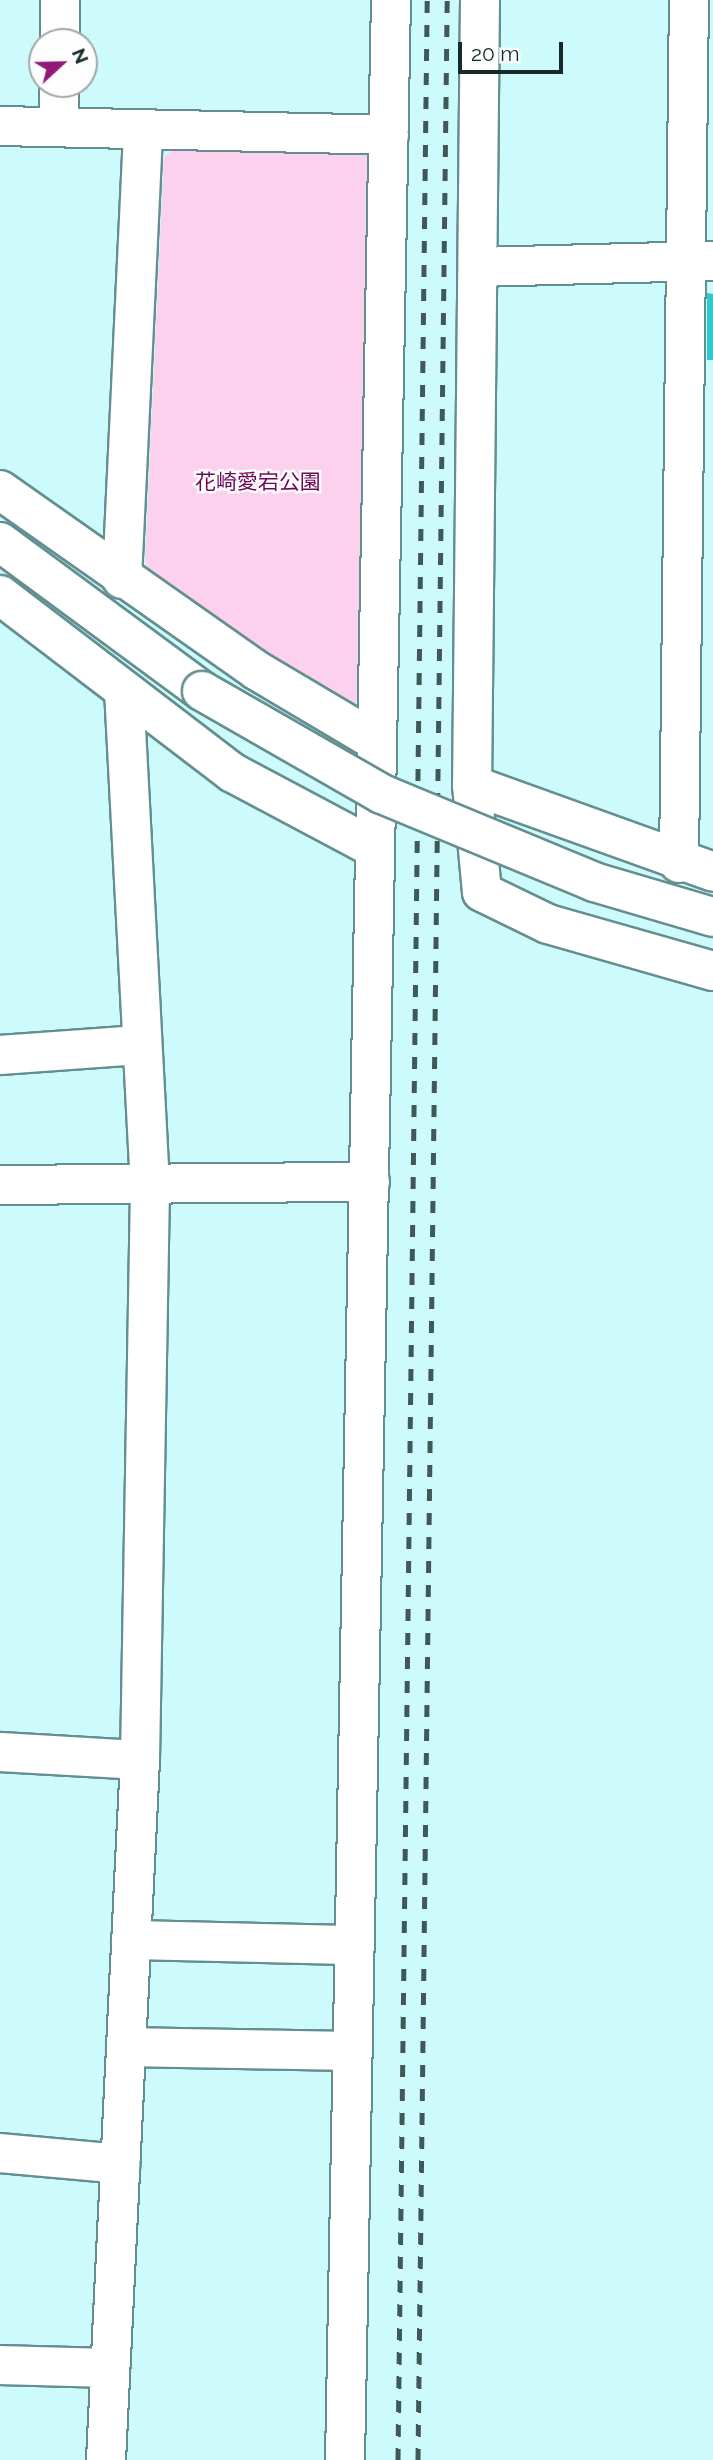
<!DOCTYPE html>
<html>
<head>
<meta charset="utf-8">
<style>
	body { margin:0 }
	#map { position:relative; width:713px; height:2460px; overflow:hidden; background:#cdfafb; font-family:Raleway,"Noto Sans JP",sans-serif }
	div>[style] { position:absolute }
	.green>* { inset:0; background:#fcd1ed }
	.building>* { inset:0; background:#2bcbd0 }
	.roads { filter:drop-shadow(2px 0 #648f90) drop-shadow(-2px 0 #648f90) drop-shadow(0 2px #648f90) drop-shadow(0 -2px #648f90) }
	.minor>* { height:38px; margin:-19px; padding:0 19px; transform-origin:19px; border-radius:19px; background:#fff }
	.rail>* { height:5px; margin-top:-2.5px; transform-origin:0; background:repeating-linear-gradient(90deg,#415859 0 12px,transparent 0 24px) }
	.bridges { filter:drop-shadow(2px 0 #648f90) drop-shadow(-2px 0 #648f90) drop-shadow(0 2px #648f90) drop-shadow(0 -2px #648f90) }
	.minor-bridge>* { height:38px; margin:-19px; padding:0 19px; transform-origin:19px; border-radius:19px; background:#fff }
	span { translate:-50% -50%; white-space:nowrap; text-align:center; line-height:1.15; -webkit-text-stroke:5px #fdfdfd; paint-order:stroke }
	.park-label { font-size:21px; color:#6d0759 }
	.north { position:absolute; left:28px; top:28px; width:70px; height:70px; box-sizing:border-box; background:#fdfdfd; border:2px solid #a1a8a9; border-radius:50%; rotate:68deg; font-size:19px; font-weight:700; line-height:28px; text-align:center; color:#18292a }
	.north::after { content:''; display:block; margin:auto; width:24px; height:32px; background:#911a78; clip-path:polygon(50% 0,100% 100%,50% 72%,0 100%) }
	.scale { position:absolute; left:458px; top:42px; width:105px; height:32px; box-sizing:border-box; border:4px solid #18292a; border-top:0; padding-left:9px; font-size:21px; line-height:24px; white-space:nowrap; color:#18292a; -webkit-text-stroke:5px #fdfdfd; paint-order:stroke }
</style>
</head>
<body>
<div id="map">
	<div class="green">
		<i style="clip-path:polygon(360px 147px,369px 157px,366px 697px,344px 709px,153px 581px,145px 561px,164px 157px,176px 148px)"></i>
	</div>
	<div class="building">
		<i style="clip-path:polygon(707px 293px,713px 294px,713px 360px,707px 360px)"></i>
	</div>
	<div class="roads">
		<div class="minor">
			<i style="left:480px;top:0;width:785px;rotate:90.58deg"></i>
			<i style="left:472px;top:785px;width:107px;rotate:84.7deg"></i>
			<i style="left:482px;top:892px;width:73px;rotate:25.9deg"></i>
			<i style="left:548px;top:924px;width:172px;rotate:15.9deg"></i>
			<i style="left:60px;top:42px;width:42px;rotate:-90deg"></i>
			<i style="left:59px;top:125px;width:41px;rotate:-90deg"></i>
			<i style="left:0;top:126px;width:389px;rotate:1.3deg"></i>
			<i style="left:478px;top:267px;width:235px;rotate:-1.5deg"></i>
			<i style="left:0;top:490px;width:313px;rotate:35.1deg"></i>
			<i style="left:256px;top:670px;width:135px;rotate:30.7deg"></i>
			<i style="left:0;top:542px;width:251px;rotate:36.4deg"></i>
			<i style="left:122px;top:579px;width:449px;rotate:-87.3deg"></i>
			<i style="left:0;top:595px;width:293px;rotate:37.4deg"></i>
			<i style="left:233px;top:773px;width:160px;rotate:28deg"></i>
			<i style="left:472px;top:785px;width:256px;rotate:19.8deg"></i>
			<i style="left:679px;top:863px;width:863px;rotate:-89.34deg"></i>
			<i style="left:0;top:1055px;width:138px;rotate:-4.1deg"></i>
			<i style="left:0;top:1185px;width:370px;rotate:-0.5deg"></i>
			<i style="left:0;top:1752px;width:140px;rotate:3.3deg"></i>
			<i style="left:131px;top:1940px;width:219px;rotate:1.3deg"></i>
			<i style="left:126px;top:2047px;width:223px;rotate:1deg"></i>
			<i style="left:0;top:2153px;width:121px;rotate:5.2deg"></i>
			<i style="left:0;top:2365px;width:110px;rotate:1.6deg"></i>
			<i style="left:106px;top:2460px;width:701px;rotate:-87.22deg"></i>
			<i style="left:140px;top:1760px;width:574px;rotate:-89deg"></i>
			<i style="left:150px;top:1186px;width:493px;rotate:-93deg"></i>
			<i style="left:345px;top:2460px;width:2460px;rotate:-88.93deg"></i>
		</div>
	</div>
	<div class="rail">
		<i style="left:398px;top:2460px;width:2460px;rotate:-89.32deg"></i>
		<i style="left:418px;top:2460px;width:2460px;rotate:-89.32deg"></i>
	</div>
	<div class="bridges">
		<div class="minor-bridge">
			<i style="left:202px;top:691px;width:207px;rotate:29.8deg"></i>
			<i style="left:382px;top:794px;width:230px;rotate:22.5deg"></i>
			<i style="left:594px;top:882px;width:124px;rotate:16.4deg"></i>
		</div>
	</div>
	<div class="park-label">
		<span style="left:258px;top:482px">花崎愛宕公園</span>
	</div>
	<div class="north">N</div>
	<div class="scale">20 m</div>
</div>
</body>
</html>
